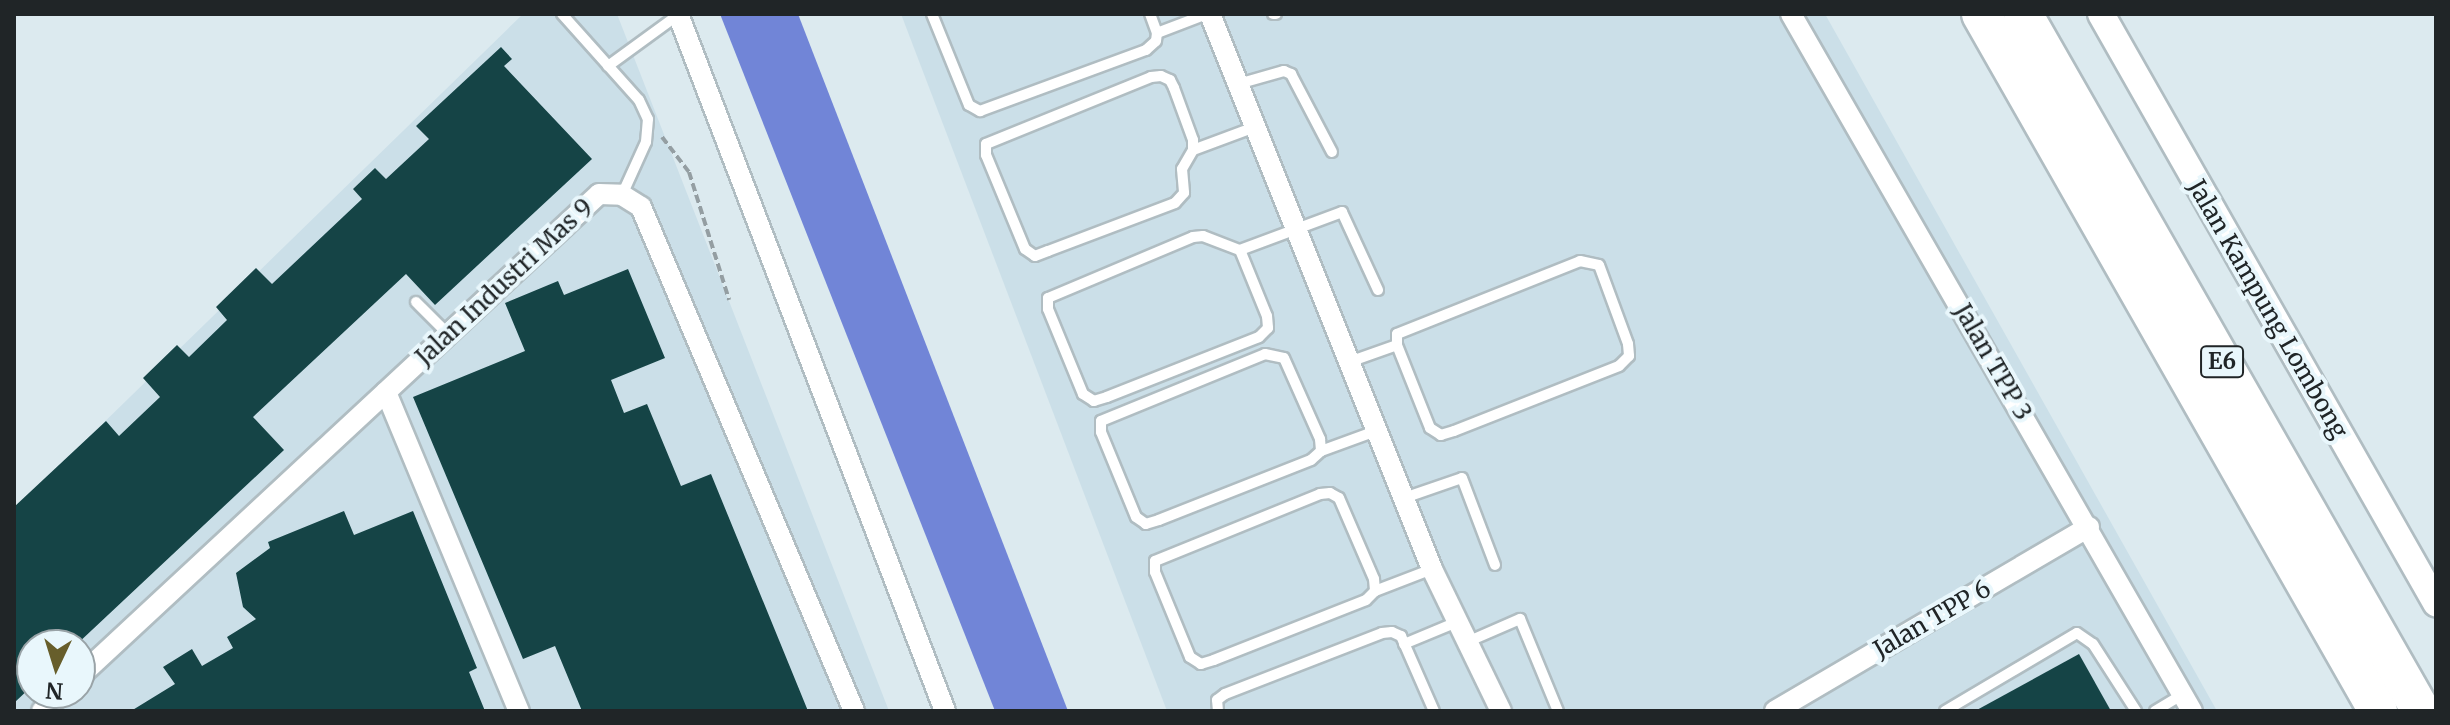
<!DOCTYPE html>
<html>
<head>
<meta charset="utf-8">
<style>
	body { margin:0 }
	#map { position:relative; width:2450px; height:725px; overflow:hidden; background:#dceaef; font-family:Merriweather,serif }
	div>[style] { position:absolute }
	.built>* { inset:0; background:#cbdfe8 }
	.water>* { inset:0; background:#7185d7 }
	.building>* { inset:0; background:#154446 }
	.path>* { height:4px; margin-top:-2px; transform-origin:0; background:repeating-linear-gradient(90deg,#949ea2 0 8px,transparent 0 12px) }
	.roads { filter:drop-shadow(2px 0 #b0bdc2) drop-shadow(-2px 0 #b0bdc2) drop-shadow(0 2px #b0bdc2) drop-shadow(0 -2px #b0bdc2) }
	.service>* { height:10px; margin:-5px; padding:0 5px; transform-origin:5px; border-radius:5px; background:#fff }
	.minor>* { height:20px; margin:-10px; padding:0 10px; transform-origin:10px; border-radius:10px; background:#fff }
	.tertiary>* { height:26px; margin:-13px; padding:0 13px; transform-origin:13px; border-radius:13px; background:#fff }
	.motorway>* { height:38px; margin:-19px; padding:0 19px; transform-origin:19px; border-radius:19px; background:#fff }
	span { translate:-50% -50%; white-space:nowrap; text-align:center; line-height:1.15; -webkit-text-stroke:8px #e9f7fc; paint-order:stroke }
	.shield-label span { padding:2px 6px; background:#e9f7fc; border:2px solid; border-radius:6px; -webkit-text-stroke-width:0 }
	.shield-label { font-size:22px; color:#202527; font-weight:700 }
	.street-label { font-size:24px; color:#202527 }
	.frame { position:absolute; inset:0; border:16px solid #202527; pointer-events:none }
	.north { position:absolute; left:16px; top:629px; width:80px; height:80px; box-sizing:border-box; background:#e9f7fc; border:2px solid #99a3a7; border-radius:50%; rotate:184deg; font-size:22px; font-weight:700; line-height:32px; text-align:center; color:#202527 }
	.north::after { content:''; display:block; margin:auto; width:28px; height:36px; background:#675e2b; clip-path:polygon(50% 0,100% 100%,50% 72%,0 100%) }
</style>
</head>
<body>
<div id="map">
	<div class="built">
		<i style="clip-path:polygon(evenodd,523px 14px,617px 14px,889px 711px,14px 711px,14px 510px,523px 14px,32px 645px,80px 645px,80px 693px,32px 693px,32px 645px)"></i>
		<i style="clip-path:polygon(901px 14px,1825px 14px,2217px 711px,1167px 711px)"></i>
	</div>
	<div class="water">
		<i style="clip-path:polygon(720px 14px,798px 14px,1068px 711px,995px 711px)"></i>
	</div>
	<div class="building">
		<i style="clip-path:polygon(501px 47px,512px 59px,504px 66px,592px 159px,435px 305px,406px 274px,253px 417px,284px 450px,76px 645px,32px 645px,32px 686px,14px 703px,14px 507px,106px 421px,119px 436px,160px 397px,143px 378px,177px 345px,189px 357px,227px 320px,216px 307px,256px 268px,272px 284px,362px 199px,353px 189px,375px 168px,386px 179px,429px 139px,416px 126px)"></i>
		<i style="clip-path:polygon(628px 269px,665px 358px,611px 380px,624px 413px,647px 404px,681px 486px,711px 474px,808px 711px,582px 711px,555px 646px,523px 659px,413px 397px,525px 351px,505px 303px,558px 281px,564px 295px)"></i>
		<i style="clip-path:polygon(344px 511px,354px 535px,413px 511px,477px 668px,469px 672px,485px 711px,131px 711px,175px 684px,163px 667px,192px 649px,202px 666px,233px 648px,227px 637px,256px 619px,243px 607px,236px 573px,270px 548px,268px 542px)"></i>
		<i style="clip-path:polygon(2079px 654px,2111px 711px,1975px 711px)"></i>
	</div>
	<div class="path">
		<i style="left:662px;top:137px;width:44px;rotate:52.4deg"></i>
		<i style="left:689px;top:172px;width:134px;rotate:72.6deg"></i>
	</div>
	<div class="roads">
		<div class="service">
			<i style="left:562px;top:14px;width:115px;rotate:48.2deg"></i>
			<i style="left:639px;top:100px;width:21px;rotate:65deg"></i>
			<i style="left:648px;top:119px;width:23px;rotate:95deg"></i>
			<i style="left:646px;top:142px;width:58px;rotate:114.4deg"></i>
			<i style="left:932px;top:14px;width:98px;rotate:67.9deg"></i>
			<i style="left:969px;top:105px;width:13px;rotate:29deg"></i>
			<i style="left:980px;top:111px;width:177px;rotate:-20.2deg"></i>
			<i style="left:1146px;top:50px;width:13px;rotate:-42deg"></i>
			<i style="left:1156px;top:41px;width:8px;rotate:-83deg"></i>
			<i style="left:1157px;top:33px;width:20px;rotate:-110deg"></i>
			<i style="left:1273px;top:14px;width:3px"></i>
			<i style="left:1157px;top:33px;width:53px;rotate:-20.8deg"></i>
			<i style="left:608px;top:66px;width:87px;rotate:-36.1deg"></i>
			<i style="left:1161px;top:76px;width:10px;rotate:24deg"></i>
			<i style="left:1170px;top:80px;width:9px;rotate:63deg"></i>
			<i style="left:1174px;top:88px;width:55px;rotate:69.9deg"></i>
			<i style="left:1193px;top:140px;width:10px;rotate:90deg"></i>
			<i style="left:1193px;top:150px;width:22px;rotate:120deg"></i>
			<i style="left:1182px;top:169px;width:24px;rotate:85deg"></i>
			<i style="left:1184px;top:193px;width:13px;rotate:132deg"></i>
			<i style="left:1175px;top:203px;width:136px;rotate:159.3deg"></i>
			<i style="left:1048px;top:251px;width:14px;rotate:159deg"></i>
			<i style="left:1035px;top:256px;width:12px;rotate:-145deg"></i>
			<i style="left:1025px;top:249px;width:102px;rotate:-112.5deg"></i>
			<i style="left:986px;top:155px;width:11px;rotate:-90deg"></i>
			<i style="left:986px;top:144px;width:178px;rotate:-22.1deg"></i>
			<i style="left:1151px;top:77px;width:10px;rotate:-6deg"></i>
			<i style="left:1238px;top:84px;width:48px;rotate:-15.8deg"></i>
			<i style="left:1284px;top:71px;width:8px;rotate:23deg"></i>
			<i style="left:1291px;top:74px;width:88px;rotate:62.3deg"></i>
			<i style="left:1193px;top:150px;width:66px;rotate:-20.4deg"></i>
			<i style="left:1203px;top:236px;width:40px;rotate:21deg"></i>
			<i style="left:1240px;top:250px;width:71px;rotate:67.8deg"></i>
			<i style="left:1267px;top:316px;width:12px;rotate:85deg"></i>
			<i style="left:1268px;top:328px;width:13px;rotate:135deg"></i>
			<i style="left:1259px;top:337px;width:163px;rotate:158.5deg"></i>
			<i style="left:1107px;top:397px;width:14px;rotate:163deg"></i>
			<i style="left:1094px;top:401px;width:13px;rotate:-148deg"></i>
			<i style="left:1083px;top:394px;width:92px;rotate:-112.4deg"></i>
			<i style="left:1048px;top:309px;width:11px;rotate:-90deg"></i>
			<i style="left:1048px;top:298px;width:157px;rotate:-22.8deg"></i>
			<i style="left:1193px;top:237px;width:10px;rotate:-6deg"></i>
			<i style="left:1240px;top:250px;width:109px;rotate:-20.4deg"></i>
			<i style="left:1342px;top:212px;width:86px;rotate:65.2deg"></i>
			<i style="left:1580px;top:261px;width:19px;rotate:12deg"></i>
			<i style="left:1599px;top:265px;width:84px;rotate:69.8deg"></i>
			<i style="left:1628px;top:344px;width:12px;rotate:85deg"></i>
			<i style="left:1629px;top:356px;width:14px;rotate:135deg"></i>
			<i style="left:1619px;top:366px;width:177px;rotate:158.5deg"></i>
			<i style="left:1454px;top:431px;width:14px;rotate:163deg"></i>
			<i style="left:1441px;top:435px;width:13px;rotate:-148deg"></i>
			<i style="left:1430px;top:428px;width:89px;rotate:-111.7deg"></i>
			<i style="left:1397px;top:345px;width:11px;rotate:-90deg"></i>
			<i style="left:1397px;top:334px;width:197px;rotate:-21.7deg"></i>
			<i style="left:416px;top:302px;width:45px;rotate:45deg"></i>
			<i style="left:1265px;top:354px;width:19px;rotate:12deg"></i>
			<i style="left:1284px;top:358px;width:89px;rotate:66deg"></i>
			<i style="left:1320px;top:439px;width:12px;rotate:85deg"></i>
			<i style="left:1321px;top:451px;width:13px;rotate:138deg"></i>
			<i style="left:1311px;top:460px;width:163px;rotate:158.5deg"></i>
			<i style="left:1159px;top:520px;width:14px;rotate:163deg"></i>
			<i style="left:1146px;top:524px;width:12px;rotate:-145deg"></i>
			<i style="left:1136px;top:517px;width:92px;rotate:-112.4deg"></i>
			<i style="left:1101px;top:432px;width:11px;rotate:-90deg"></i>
			<i style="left:1101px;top:421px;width:177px;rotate:-22.2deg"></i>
			<i style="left:1349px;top:362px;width:51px;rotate:-19.5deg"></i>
			<i style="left:1321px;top:451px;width:59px;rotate:-20deg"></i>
			<i style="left:1330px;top:493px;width:10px;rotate:29deg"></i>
			<i style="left:1339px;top:498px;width:88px;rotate:66.6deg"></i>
			<i style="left:1374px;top:579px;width:12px;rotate:85deg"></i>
			<i style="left:1375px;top:591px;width:13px;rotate:135deg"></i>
			<i style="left:1366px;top:600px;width:163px;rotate:158.5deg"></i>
			<i style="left:1214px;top:660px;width:14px;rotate:163deg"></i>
			<i style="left:1201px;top:664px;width:13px;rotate:-148deg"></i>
			<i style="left:1190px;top:657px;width:92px;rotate:-112.4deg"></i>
			<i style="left:1155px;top:572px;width:11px;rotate:-90deg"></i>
			<i style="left:1155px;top:561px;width:178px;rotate:-22.1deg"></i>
			<i style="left:1320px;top:494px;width:10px;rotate:-6deg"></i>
			<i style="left:1404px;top:498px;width:61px;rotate:-19deg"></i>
			<i style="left:1462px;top:478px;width:93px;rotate:69.2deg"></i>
			<i style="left:1375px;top:591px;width:61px;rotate:-21.1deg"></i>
			<i style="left:1467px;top:642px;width:58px;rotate:-23.5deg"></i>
			<i style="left:1520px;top:619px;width:100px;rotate:67.6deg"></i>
			<i style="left:1404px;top:644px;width:57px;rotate:-22.5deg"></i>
			<i style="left:1218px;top:711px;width:11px;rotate:-95deg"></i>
			<i style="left:1217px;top:700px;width:10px;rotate:-37deg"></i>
			<i style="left:1225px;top:694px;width:168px;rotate:-21.2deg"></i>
			<i style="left:1382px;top:633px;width:10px;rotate:-6deg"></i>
			<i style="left:1392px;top:632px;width:10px;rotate:24deg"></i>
			<i style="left:1401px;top:636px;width:82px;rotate:66.3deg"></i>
			<i style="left:1945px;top:711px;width:153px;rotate:-30.6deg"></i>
			<i style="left:2077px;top:633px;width:19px;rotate:35deg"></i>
			<i style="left:2093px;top:644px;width:80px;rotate:57.3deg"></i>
			<i style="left:2155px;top:711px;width:33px;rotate:-31deg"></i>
		</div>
		<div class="minor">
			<i style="left:678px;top:14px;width:746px;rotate:69.04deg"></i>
			<i style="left:1210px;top:14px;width:598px;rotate:68.2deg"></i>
			<i style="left:1432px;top:569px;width:158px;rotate:64.1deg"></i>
			<i style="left:1791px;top:14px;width:804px;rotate:60.09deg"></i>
			<i style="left:386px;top:392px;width:346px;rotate:67.4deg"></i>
			<i style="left:80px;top:676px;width:708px;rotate:-42.88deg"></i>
			<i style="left:599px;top:194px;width:23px;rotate:2deg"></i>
			<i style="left:622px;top:195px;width:22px;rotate:32deg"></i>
			<i style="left:641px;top:207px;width:547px;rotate:67.09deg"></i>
			<i style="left:42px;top:711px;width:27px;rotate:-42deg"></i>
			<i style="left:1775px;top:711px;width:364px;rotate:-30.4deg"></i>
		</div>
		<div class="tertiary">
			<i style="left:2101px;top:14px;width:678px;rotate:60.37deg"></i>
		</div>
		<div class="motorway">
			<i style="left:1981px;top:14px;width:802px;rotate:60.33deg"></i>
			<i style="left:2023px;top:14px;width:803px;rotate:60.27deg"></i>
		</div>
	</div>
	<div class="shield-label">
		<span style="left:2222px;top:362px">E6</span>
	</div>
	<div class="street-label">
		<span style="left:504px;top:282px;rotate:-43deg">Jalan Industri Mas 9</span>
		<span style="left:2268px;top:309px;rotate:60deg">Jalan Kampung Lombong</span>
		<span style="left:1993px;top:362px;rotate:60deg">Jalan TPP 3</span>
		<span style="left:1932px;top:619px;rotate:-30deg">Jalan TPP 6</span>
	</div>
	<div class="frame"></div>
	<div class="north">N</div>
</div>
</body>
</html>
